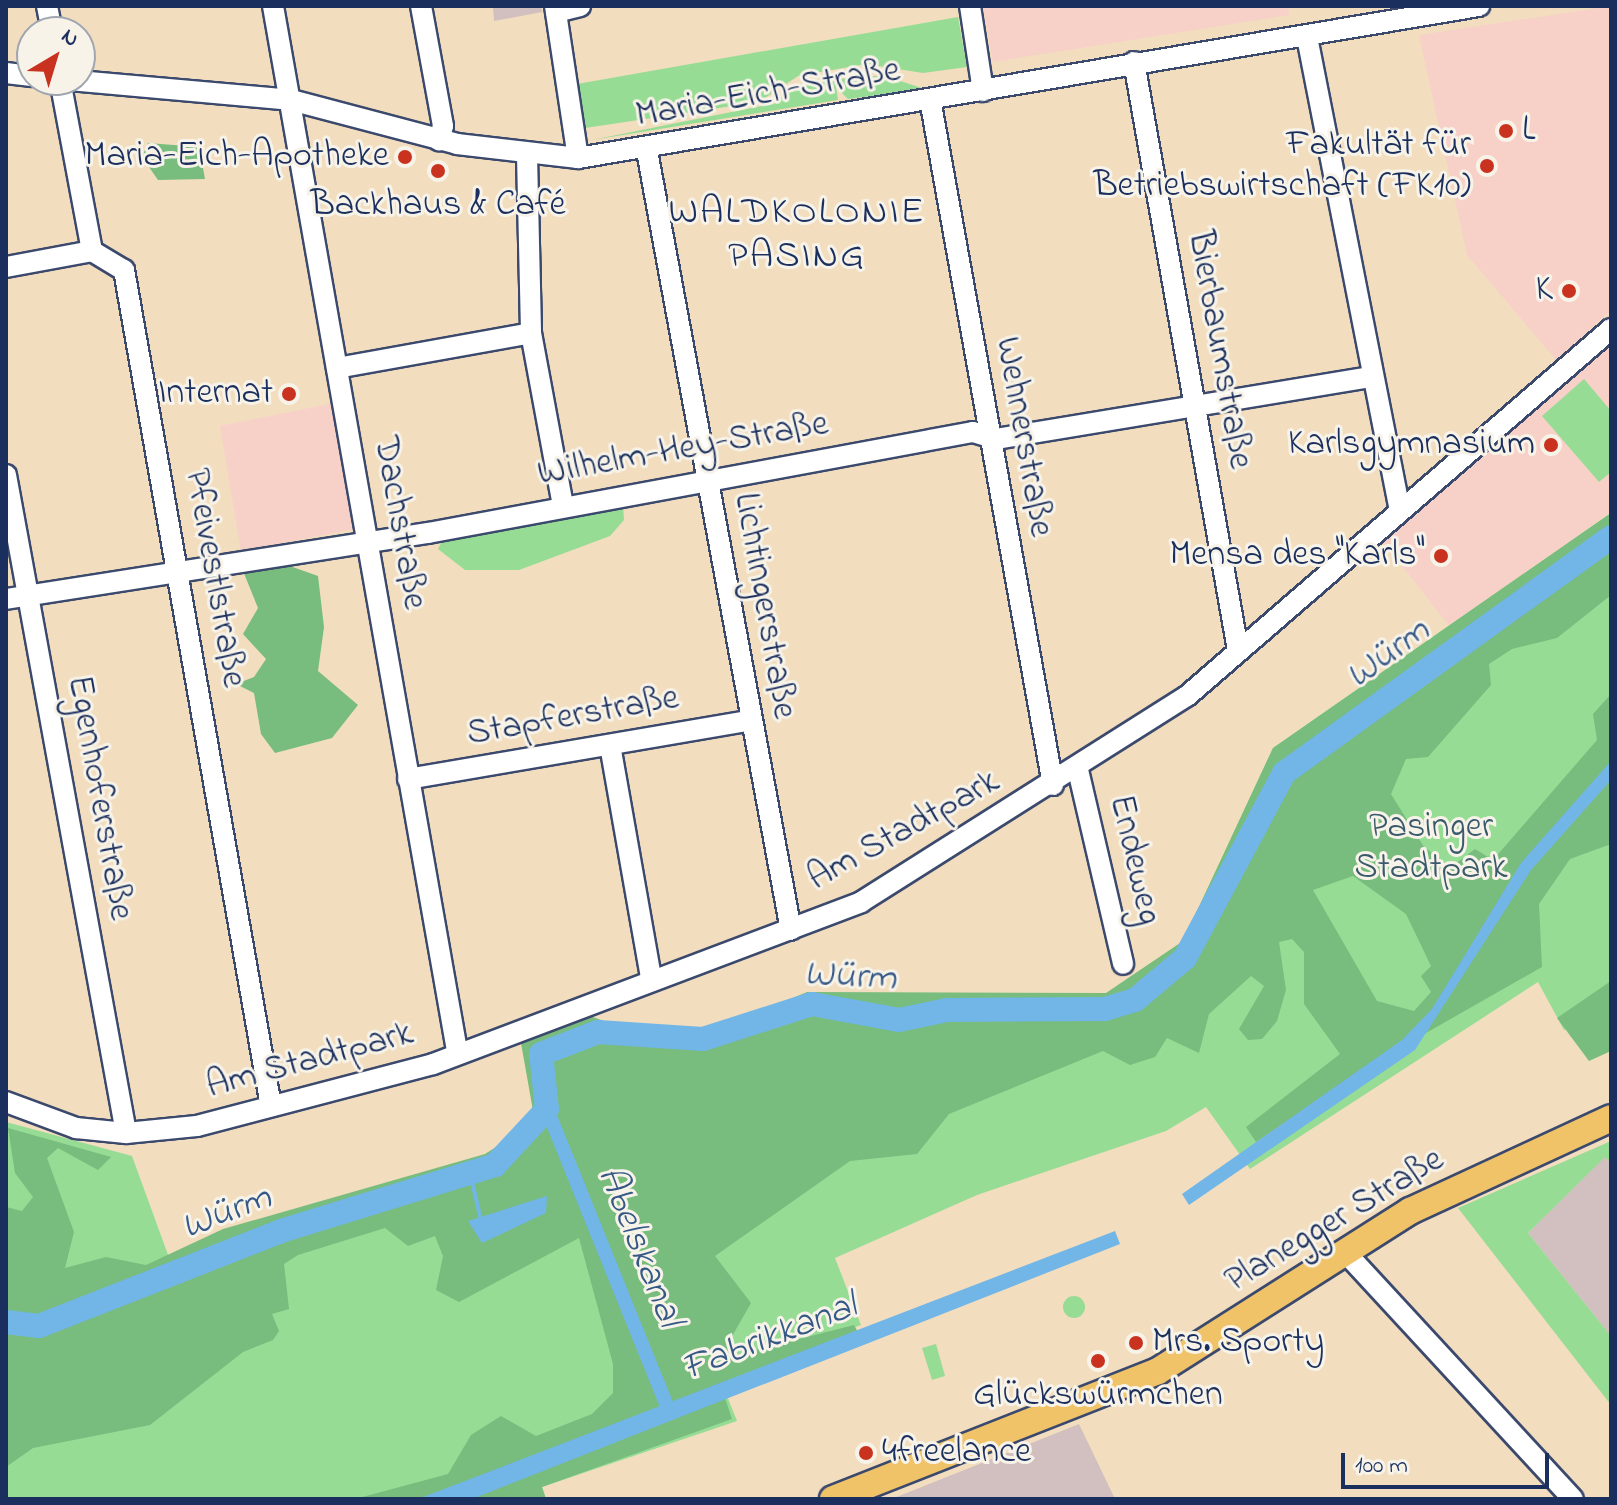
<!DOCTYPE html>
<html>
<head>
<meta charset="utf-8">
<style>
	body { margin:0 }
	#map { position:relative; width:1617px; height:1505px; overflow:hidden; background:#f2ddbf; font-family:"Indie Flower",sans-serif }
	div>[style] { position:absolute }
	.built>* { inset:0; background:#f7d1c8 }
	.industrial>* { inset:0; background:#d2bfc0 }
	.green>* { inset:0; background:#96dc95 }
	.round { border-radius:50% }
	.forest>* { inset:0; background:#78bc7e }
	.water>* { inset:0; background:#71b6e7 }
	.stream>* { height:4px; margin:-2px; padding:0 2px; transform-origin:2px; border-radius:2px; background:#71b6e7 }
	.canal>* { height:14px; margin:-7px; padding:0 7px; transform-origin:7px; border-radius:7px; background:#71b6e7 }
	.river>* { height:24px; margin:-12px; padding:0 12px; transform-origin:12px; border-radius:12px; background:#71b6e7 }
	.roads { filter:drop-shadow(2px 0 #3b496d) drop-shadow(-2px 0 #3b496d) drop-shadow(0 2px #3b496d) drop-shadow(0 -2px #3b496d) }
	.minor>* { height:20px; margin:-10px; padding:0 10px; transform-origin:10px; border-radius:10px; background:#fff }
	.major>* { height:26px; margin:-13px; padding:0 13px; transform-origin:13px; border-radius:13px; background:#f0c369 }
	.dots>* { width:22px; height:22px; translate:-50% -50%; box-sizing:border-box; border:4px solid #f7f3e8; border-radius:50% }
	span { translate:-50% -50%; white-space:nowrap; text-align:center; line-height:1.15; -webkit-text-stroke:6px #f7f3e8; paint-order:stroke }
	.street-label { font-size:36px; color:#1b2f5e }
	.poi-label { font-size:36px; color:#1b2f5e }
	.left { translate:0 -50%; text-align:left }
	.right { translate:-100% -50%; text-align:right }
	.park-label { font-size:36px; color:#3a5a6c }
	.neighbourhood-label { font-size:38px; color:#1b2f5e; letter-spacing:2px }
	.water-label { font-size:38px; color:#355887; font-style:italic }
	.frame { position:absolute; inset:0; border:8px solid #1b2f5e; pointer-events:none }
	.north { position:absolute; left:16px; top:16px; width:80px; height:80px; box-sizing:border-box; background:#f7f3e8; border:2px solid #9fa5b1; border-radius:50%; rotate:38deg; font-size:22px; font-weight:700; line-height:32px; text-align:center; color:#1b2f5e }
	.north::after { content:''; display:block; margin:auto; width:28px; height:36px; background:#c8321e; clip-path:polygon(50% 0,100% 100%,50% 72%,0 100%) }
	.scale { position:absolute; left:1341px; top:1453px; width:208px; height:36px; box-sizing:border-box; border:4px solid #1b2f5e; border-top:0; padding-left:10px; font-size:24px; line-height:28px; white-space:nowrap; color:#1b2f5e; -webkit-text-stroke:6px #f7f3e8; paint-order:stroke }
</style>
</head>
<body>
<div id="map">
	<div class="built">
		<i style="clip-path:polygon(983px 6px,1288px 6px,1289px 15px,993px 62px)"></i>
		<i style="clip-path:polygon(1611px 6px,1611px 310px,1556px 360px,1467px 255px,1419px 35px)"></i>
		<i style="clip-path:polygon(1611px 342px,1611px 512px,1450px 627px,1382px 540px)"></i>
		<i style="clip-path:polygon(334px 403px,354px 529px,241px 551px,220px 426px)"></i>
	</div>
	<div class="industrial">
		<i style="clip-path:polygon(493px 6px,541px 6px,542px 12px,494px 21px)"></i>
		<i style="clip-path:polygon(1605px 1156px,1611px 1163px,1611px 1336px,1528px 1233px)"></i>
		<i style="clip-path:polygon(1079px 1424px,1115px 1499px,890px 1499px,899px 1496px)"></i>
	</div>
	<div class="green">
		<i style="clip-path:polygon(958px 17px,967px 67px,923px 73px,866px 64px,798px 76px,759px 102px,585px 128px,577px 84px)"></i>
		<i style="clip-path:polygon(876px 76px,894px 79px,925px 89px,848px 99px,840px 91px,838px 79px)"></i>
		<i style="clip-path:polygon(835px 79px,838px 100px,592px 140px,776px 103px,791px 86px)"></i>
		<i style="clip-path:polygon(1584px 379px,1611px 411px,1611px 472px,1599px 482px,1542px 416px)"></i>
		<i style="clip-path:polygon(623px 505px,624px 520px,610px 536px,519px 570px,465px 570px,438px 549px,443px 539px)"></i>
		<i style="clip-path:polygon(1611px 513px,1611px 1007px,1564px 1030px,1538px 982px,1250px 1169px,1206px 1107px,1166px 1131px,977px 1195px,835px 1258px,861px 1325px,719px 1376px,737px 1421px,542px 1487px,546px 1499px,6px 1499px,6px 1122px,132px 1156px,171px 1263px,501px 1152px,527px 1127px,533px 1104px,676px 1048px,926px 995px,1113px 994px,1183px 941px,1273px 748px)"></i>
		<i style="clip-path:polygon(1611px 1141px,1611px 1163px,1605px 1157px,1528px 1233px,1611px 1336px,1611px 1405px,1458px 1208px)"></i>
		<i class="round" style="left:1063px;top:1296px;width:22px;height:22px"></i>
		<i style="clip-path:polygon(936px 1344px,945px 1376px,932px 1380px,922px 1348px)"></i>
	</div>
	<div class="forest">
		<i style="clip-path:polygon(148px 143px,199px 147px,205px 179px,158px 180px,142px 157px)"></i>
		<i style="clip-path:polygon(evenodd,1611px 513px,1611px 595px,1557px 638px,1512px 649px,1489px 664px,1491px 685px,1428px 757px,1406px 759px,1391px 794px,1424px 847px,1451px 867px,1475px 849px,1493px 860px,1597px 740px,1593px 714px,1611px 694px,1611px 844px,1570px 859px,1539px 904px,1542px 967px,1368px 1066px,1256px 1142px,1246px 1127px,1340px 1054px,1304px 1004px,1304px 952px,1292px 939px,1279px 942px,1286px 990px,1277px 1021px,1262px 1039px,1248px 1040px,1239px 1029px,1264px 986px,1251px 976px,1209px 1014px,1199px 1053px,1167px 1038px,1155px 1057px,1130px 1065px,1103px 1051px,949px 1114px,917px 1154px,850px 1161px,715px 1256px,751px 1303px,727px 1345px,732px 1356px,854px 1325px,863px 1341px,724px 1395px,732px 1419px,542px 1487px,546px 1499px,355px 1499px,448px 1474px,471px 1435px,501px 1416px,536px 1436px,592px 1414px,613px 1393px,613px 1364px,579px 1238px,459px 1302px,436px 1290px,443px 1256px,435px 1236px,408px 1246px,385px 1228px,298px 1255px,284px 1264px,289px 1309px,272px 1314px,279px 1331px,273px 1340px,243px 1352px,150px 1425px,33px 1448px,6px 1467px,6px 1207px,22px 1211px,33px 1197px,15px 1173px,8px 1128px,111px 1157px,98px 1170px,58px 1148px,47px 1158px,74px 1232px,65px 1268px,106px 1257px,146px 1265px,223px 1229px,485px 1154px,535px 1122px,521px 1043px,590px 1016px,676px 1047px,807px 992px,1106px 993px,1183px 941px,1273px 748px,1611px 513px,1353px 876px,1406px 914px,1431px 966px,1421px 976px,1431px 992px,1414px 1011px,1377px 1001px,1313px 890px,1353px 876px)"></i>
		<i style="clip-path:polygon(284px 564px,318px 576px,324px 627px,318px 671px,358px 705px,332px 738px,275px 753px,261px 734px,254px 693px,236px 684px,254px 677px,266px 659px,243px 634px,258px 608px,243px 571px)"></i>
		<i style="clip-path:polygon(1611px 981px,1611px 1051px,1589px 1061px,1557px 1018px)"></i>
	</div>
	<div class="water">
		<i style="clip-path:polygon(1611px 761px,1611px 780px,1531px 870px,1415px 1050px,1189px 1205px,1182px 1194px,1402px 1040px,1432px 1009px,1521px 863px)"></i>
		<i style="clip-path:polygon(547px 1196px,546px 1213px,482px 1243px,468px 1221px)"></i>
		<i style="clip-path:polygon(1115px 1231px,1120px 1244px,472px 1499px,418px 1499px)"></i>
	</div>
	<div class="stream">
		<i style="left:470px;top:1173px;width:44px;rotate:76.9deg"></i>
	</div>
	<div class="canal">
		<i style="left:547px;top:1109px;width:323px;rotate:68deg"></i>
	</div>
	<div class="river">
		<i style="left:6px;top:1322px;width:33px;rotate:7deg"></i>
		<i style="left:39px;top:1326px;width:260px;rotate:-21.4deg"></i>
		<i style="left:281px;top:1231px;width:224px;rotate:-17.1deg"></i>
		<i style="left:495px;top:1165px;width:76px;rotate:-47.1deg"></i>
		<i style="left:547px;top:1109px;width:55px;rotate:-96.2deg"></i>
		<i style="left:541px;top:1054px;width:61px;rotate:-21.1deg"></i>
		<i style="left:598px;top:1032px;width:105px;rotate:3.8deg"></i>
		<i style="left:703px;top:1039px;width:114px;rotate:-17.8deg"></i>
		<i style="left:812px;top:1004px;width:88px;rotate:10.4deg"></i>
		<i style="left:899px;top:1020px;width:49px;rotate:-11.8deg"></i>
		<i style="left:947px;top:1010px;width:158px;rotate:-0.4deg"></i>
		<i style="left:1105px;top:1009px;width:31px;rotate:-17deg"></i>
		<i style="left:1135px;top:1000px;width:65px;rotate:-40deg"></i>
		<i style="left:1185px;top:958px;width:210px;rotate:-61.8deg"></i>
		<i style="left:1284px;top:773px;width:403px;rotate:-35.8deg"></i>
	</div>
	<div class="roads">
		<div class="minor">
			<i style="left:47px;top:6px;width:26px;rotate:79deg"></i>
			<i style="left:273px;top:6px;width:1061px;rotate:80.01deg"></i>
			<i style="left:421px;top:6px;width:122px;rotate:79.6deg"></i>
			<i style="left:443px;top:126px;width:15px;rotate:106deg"></i>
			<i style="left:555px;top:6px;width:154px;rotate:81.4deg"></i>
			<i style="left:970px;top:6px;width:86px;rotate:81.3deg"></i>
			<i style="left:556px;top:12px;width:25px;rotate:-14deg"></i>
			<i style="left:1307px;top:37px;width:482px;rotate:78.9deg"></i>
			<i style="left:1134px;top:62px;width:597px;rotate:79.97deg"></i>
			<i style="left:6px;top:73px;width:26px;rotate:7deg"></i>
			<i style="left:60px;top:80px;width:174px;rotate:79.4deg"></i>
			<i style="left:92px;top:251px;width:37px;rotate:31deg"></i>
			<i style="left:124px;top:270px;width:849px;rotate:80.03deg"></i>
			<i style="left:68px;top:80px;width:224px;rotate:5.1deg"></i>
			<i style="left:291px;top:100px;width:172px;rotate:14.8deg"></i>
			<i style="left:457px;top:144px;width:122px;rotate:6.6deg"></i>
			<i style="left:578px;top:158px;width:914px;rotate:-9.58deg"></i>
			<i style="left:930px;top:99px;width:697px;rotate:79.83deg"></i>
			<i style="left:647px;top:151px;width:792px;rotate:79.53deg"></i>
			<i style="left:527px;top:155px;width:178px;rotate:88.7deg"></i>
			<i style="left:531px;top:333px;width:175px;rotate:79.5deg"></i>
			<i style="left:6px;top:267px;width:87px;rotate:-10.5deg"></i>
			<i style="left:337px;top:368px;width:197px;rotate:-10.2deg"></i>
			<i style="left:6px;top:475px;width:669px;rotate:79.66deg"></i>
			<i style="left:6px;top:599px;width:427px;rotate:-8.9deg"></i>
			<i style="left:428px;top:533px;width:554px;rotate:-10.5deg"></i>
			<i style="left:973px;top:432px;width:24px;rotate:17deg"></i>
			<i style="left:996px;top:439px;width:381px;rotate:-9.4deg"></i>
			<i style="left:610px;top:745px;width:237px;rotate:80deg"></i>
			<i style="left:1078px;top:770px;width:199px;rotate:76.9deg"></i>
			<i style="left:408px;top:779px;width:346px;rotate:-9.7deg"></i>
			<i style="left:6px;top:1102px;width:75px;rotate:20.4deg"></i>
			<i style="left:76px;top:1128px;width:50px;rotate:5.7deg"></i>
			<i style="left:126px;top:1133px;width:71px;rotate:-5.6deg"></i>
			<i style="left:197px;top:1126px;width:244px;rotate:-14.7deg"></i>
			<i style="left:433px;top:1064px;width:458px;rotate:-20.7deg"></i>
			<i style="left:861px;top:902px;width:386px;rotate:-32.3deg"></i>
			<i style="left:1187px;top:696px;width:561px;rotate:-40.88deg"></i>
			<i style="left:1345px;top:1252px;width:336px;rotate:47.3deg"></i>
		</div>
		<div class="major">
			<i style="left:833px;top:1499px;width:349px;rotate:-21.5deg"></i>
			<i style="left:1158px;top:1371px;width:299px;rotate:-32.4deg"></i>
			<i style="left:1410px;top:1211px;width:221px;rotate:-24.8deg"></i>
		</div>
	</div>
	<div class="dots">
		<i style="left:1506px;top:131px;background:#c8321e"></i>
		<i style="left:405px;top:157px;background:#c8321e"></i>
		<i style="left:1487px;top:166px;background:#c8321e"></i>
		<i style="left:438px;top:171px;background:#c8321e"></i>
		<i style="left:1569px;top:291px;background:#c8321e"></i>
		<i style="left:289px;top:394px;background:#c8321e"></i>
		<i style="left:1551px;top:445px;background:#c8321e"></i>
		<i style="left:1441px;top:556px;background:#c8321e"></i>
		<i style="left:1136px;top:1343px;background:#c8321e"></i>
		<i style="left:1098px;top:1361px;background:#c8321e"></i>
		<i style="left:866px;top:1453px;background:#c8321e"></i>
	</div>
	<div class="street-label">
		<span style="left:768px;top:94px;rotate:-10deg">Maria-Eich-Straße</span>
		<span style="left:1219px;top:350px;rotate:80deg">Bierbaumstraße</span>
		<span style="left:1023px;top:437px;rotate:80deg">Wehnerstraße</span>
		<span style="left:683px;top:450px;rotate:-10deg">Wilhelm-Hey-Straße</span>
		<span style="left:399px;top:523px;rotate:80deg">Dachstraße</span>
		<span style="left:214px;top:578px;rotate:80deg">Pfeivestlstraße</span>
		<span style="left:764px;top:606px;rotate:80deg">Lichtingerstraße</span>
		<span style="left:573px;top:717px;rotate:-10deg">Stapferstraße</span>
		<span style="left:99px;top:798px;rotate:80deg">Egenhoferstraße</span>
		<span style="left:904px;top:831px;rotate:-29deg">Am Stadtpark</span>
		<span style="left:1134px;top:860px;rotate:77deg">Endeweg</span>
		<span style="left:310px;top:1061px;rotate:-15deg">Am Stadtpark</span>
		<span style="left:1335px;top:1221px;rotate:-31deg">Planegger Straße</span>
	</div>
	<div class="poi-label">
		<span class="left" style="left:1522px;top:131px">L</span>
		<span class="right" style="left:1471px;top:166px">Fakultät für<br>Betriebswirtschaft (FK10)</span>
		<span class="right" style="left:389px;top:157px">Maria-Eich-Apotheke</span>
		<span style="left:438px;top:206px">Backhaus &amp; Café</span>
		<span class="right" style="left:1553px;top:291px">K</span>
		<span class="right" style="left:273px;top:394px">Internat</span>
		<span class="right" style="left:1535px;top:445px">Karlsgymnasium</span>
		<span class="right" style="left:1425px;top:556px">Mensa des "Karls"</span>
		<span class="left" style="left:1152px;top:1343px">Mrs. Sporty</span>
		<span style="left:1098px;top:1396px">Glückswürmchen</span>
		<span class="left" style="left:882px;top:1453px">4freelance</span>
	</div>
	<div class="park-label">
		<span style="left:1431px;top:848px">Pasinger<br>Stadtpark</span>
	</div>
	<div class="neighbourhood-label">
		<span style="left:797px;top:236px">WALDKOLONIE<br>PASING</span>
	</div>
	<div class="water-label">
		<span style="left:1389px;top:655px;rotate:-36deg">Würm</span>
		<span style="left:850px;top:978px;rotate:3deg">Würm</span>
		<span style="left:227px;top:1214px;rotate:-21deg">Würm</span>
		<span style="left:638px;top:1247px;rotate:68deg">Abelskanal</span>
		<span style="left:770px;top:1339px;rotate:-21deg">Fabrikkanal</span>
	</div>
	<div class="frame"></div>
	<div class="north">N</div>
	<div class="scale">100 m</div>
</div>
</body>
</html>
